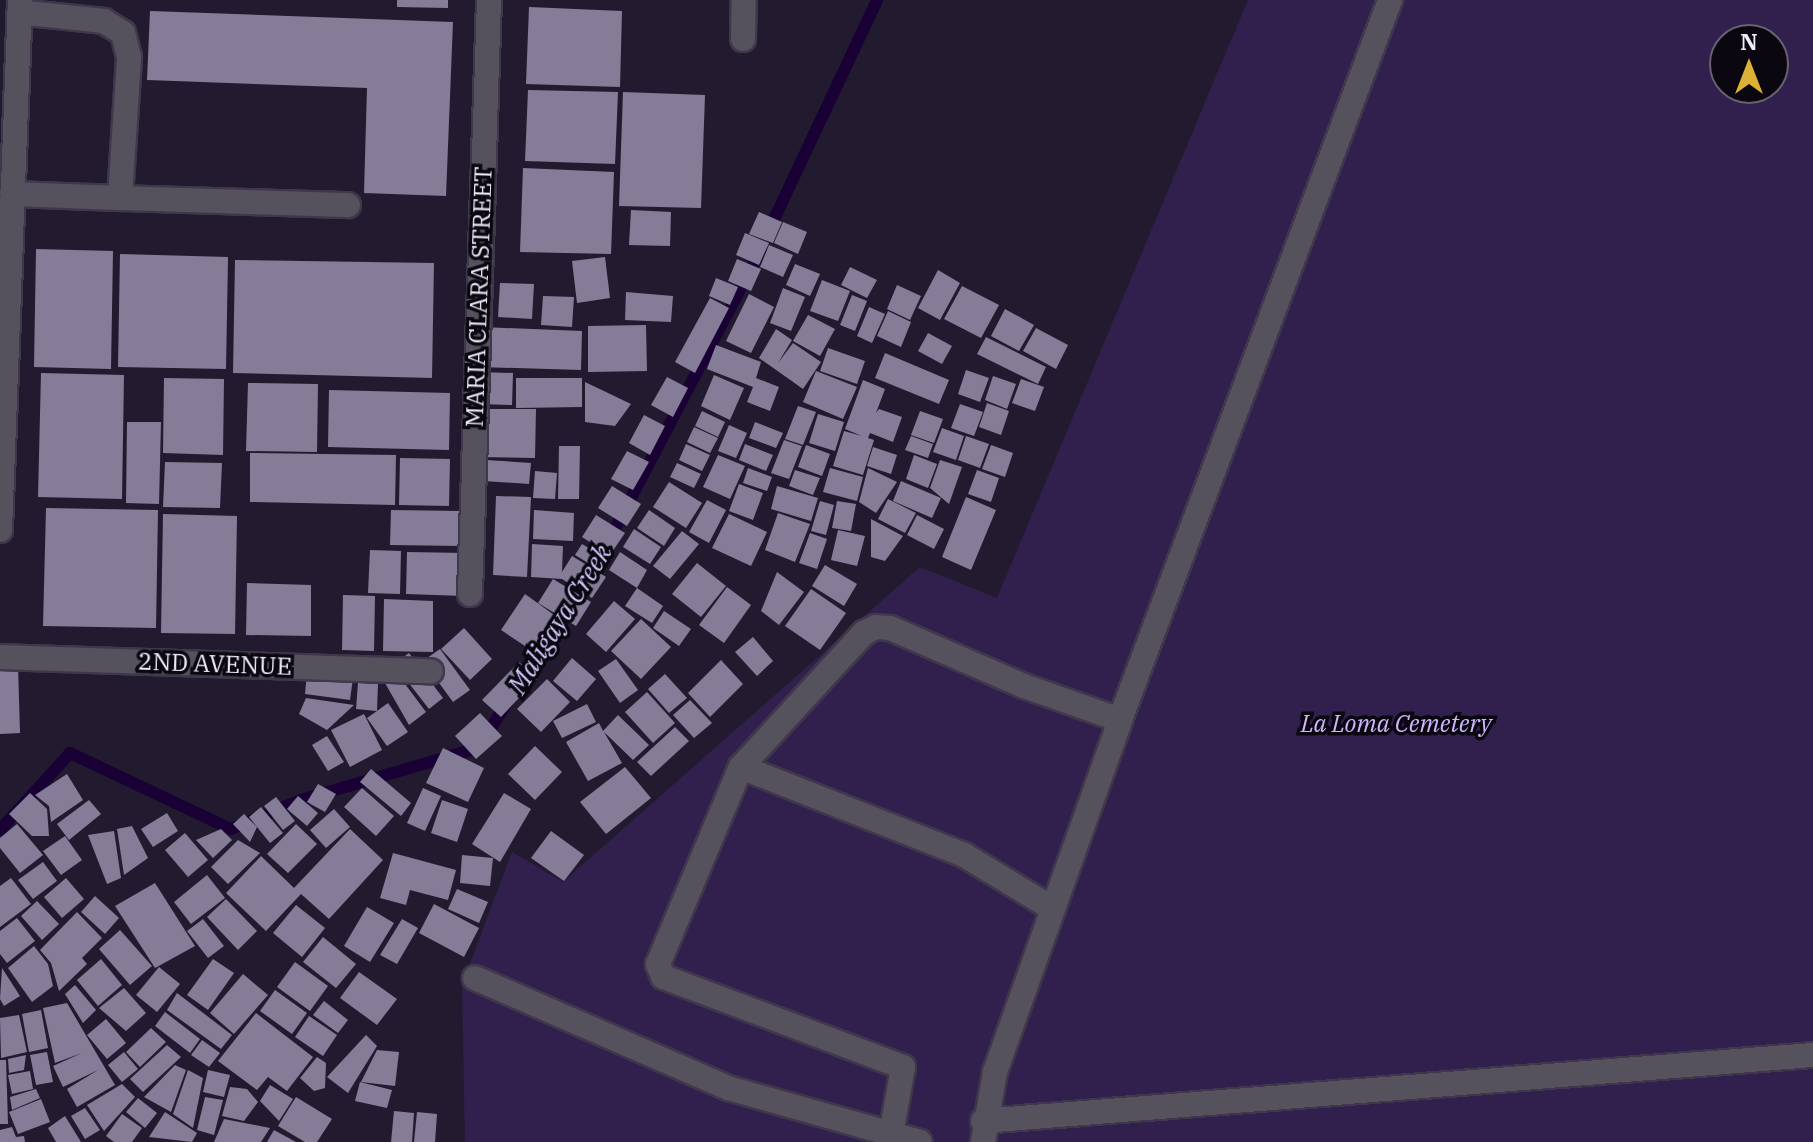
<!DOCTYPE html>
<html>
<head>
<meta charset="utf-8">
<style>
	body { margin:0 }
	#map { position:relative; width:1813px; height:1142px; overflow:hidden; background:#221b30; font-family:"IBM Plex Serif",serif }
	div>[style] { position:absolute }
	.green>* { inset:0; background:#31204e }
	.stream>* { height:12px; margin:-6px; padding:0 6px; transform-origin:6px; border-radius:6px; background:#190035 }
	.building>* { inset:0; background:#857d98 }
	.roads { filter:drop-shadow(2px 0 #3f384c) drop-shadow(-2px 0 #3f384c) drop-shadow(0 2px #3f384c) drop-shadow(0 -2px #3f384c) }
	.service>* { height:24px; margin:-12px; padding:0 12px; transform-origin:12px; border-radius:12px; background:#55525d }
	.pedestrian>* { height:24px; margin:-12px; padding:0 12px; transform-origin:12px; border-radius:12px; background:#55525d }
	.minor>* { height:24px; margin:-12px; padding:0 12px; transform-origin:12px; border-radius:12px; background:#55525d }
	span { translate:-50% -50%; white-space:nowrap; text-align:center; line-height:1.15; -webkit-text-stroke:7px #0a0710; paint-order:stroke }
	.street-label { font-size:24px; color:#efebfa }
	.park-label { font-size:24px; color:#cdb7fe; font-style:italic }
	.water-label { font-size:26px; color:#d6c6fc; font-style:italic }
	.north { position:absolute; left:1709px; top:24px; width:80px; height:80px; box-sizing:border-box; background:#0a0710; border:2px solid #66626e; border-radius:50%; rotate:0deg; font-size:22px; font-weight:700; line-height:32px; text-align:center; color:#efebfa }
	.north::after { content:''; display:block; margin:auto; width:28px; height:36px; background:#ddb133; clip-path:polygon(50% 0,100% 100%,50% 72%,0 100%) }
</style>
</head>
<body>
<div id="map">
	<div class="green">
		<i style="clip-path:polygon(evenodd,1248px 0,1813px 0,1813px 1142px,465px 1142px,462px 985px,512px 852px,563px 882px,920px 567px,997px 598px,1248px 0,1725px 40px,1773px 40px,1773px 88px,1725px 88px,1725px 40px)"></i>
	</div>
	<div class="stream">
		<i style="left:768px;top:232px;width:256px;rotate:-64.8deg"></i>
		<i style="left:520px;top:684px;width:146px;rotate:-57.6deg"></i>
		<i style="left:598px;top:561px;width:352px;rotate:-62.4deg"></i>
		<i style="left:0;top:830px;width:104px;rotate:-47.7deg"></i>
		<i style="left:70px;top:753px;width:178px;rotate:25.3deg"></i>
		<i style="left:231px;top:829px;width:76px;rotate:-22.5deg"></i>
		<i style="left:301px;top:800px;width:184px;rotate:-16.4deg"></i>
		<i style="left:478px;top:748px;width:54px;rotate:-57.2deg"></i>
	</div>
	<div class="building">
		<i style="clip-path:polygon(397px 0,448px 0,448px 8px,397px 7px)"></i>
		<i style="clip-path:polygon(529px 7px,622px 11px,620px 87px,526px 84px)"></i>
		<i style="clip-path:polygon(150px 11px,453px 22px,446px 196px,364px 193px,367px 88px,147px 80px)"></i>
		<i style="clip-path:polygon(528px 90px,618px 92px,615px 164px,525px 161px)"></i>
		<i style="clip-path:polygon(623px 92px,705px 95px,701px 208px,619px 206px)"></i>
		<i style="clip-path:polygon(523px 168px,614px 172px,611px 254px,520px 252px)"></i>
		<i style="clip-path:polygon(631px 210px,671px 212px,670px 246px,629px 245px)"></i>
		<i style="clip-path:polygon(759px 212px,782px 222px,773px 243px,749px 234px)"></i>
		<i style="clip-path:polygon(783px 222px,807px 232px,798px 254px,774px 243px)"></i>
		<i style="clip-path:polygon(745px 233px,769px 243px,759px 265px,736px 255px)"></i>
		<i style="clip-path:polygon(769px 245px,793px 255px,783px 277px,760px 267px)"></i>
		<i style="clip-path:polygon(36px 249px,113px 251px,111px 369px,34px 367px)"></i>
		<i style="clip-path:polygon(120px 254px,228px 257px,226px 369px,118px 367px)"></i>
		<i style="clip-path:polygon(605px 257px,610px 298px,577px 303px,572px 261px)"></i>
		<i style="clip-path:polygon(737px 259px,761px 269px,751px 291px,728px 281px)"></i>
		<i style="clip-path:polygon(235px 260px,434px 263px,432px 378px,233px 373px)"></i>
		<i style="clip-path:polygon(795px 264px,820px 274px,810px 296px,786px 285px)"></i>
		<i style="clip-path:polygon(850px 267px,877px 280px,867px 298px,841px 285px)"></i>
		<i style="clip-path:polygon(938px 270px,960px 283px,940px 320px,918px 308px)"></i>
		<i style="clip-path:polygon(716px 278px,738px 287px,730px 305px,709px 296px)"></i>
		<i style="clip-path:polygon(822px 280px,850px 291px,838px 321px,810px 311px)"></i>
		<i style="clip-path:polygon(500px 283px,534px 284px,532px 319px,498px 317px)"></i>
		<i style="clip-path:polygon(897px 285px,921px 296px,910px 320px,887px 309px)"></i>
		<i style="clip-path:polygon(962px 286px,999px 305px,981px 338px,944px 319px)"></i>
		<i style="clip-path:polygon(783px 288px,805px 297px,791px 331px,770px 323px)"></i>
		<i style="clip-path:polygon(626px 292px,673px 296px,671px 322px,625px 320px)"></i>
		<i style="clip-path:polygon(749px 294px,774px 307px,751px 353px,726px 341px)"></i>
		<i style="clip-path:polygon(852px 295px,867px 301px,855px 331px,840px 325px)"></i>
		<i style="clip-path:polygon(543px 296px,574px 297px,572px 327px,541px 325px)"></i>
		<i style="clip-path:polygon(710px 298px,729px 308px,695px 373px,675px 362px)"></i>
		<i style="clip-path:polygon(869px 307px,885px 314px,872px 343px,857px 336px)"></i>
		<i style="clip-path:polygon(1005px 309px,1034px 325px,1019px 351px,991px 336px)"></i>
		<i style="clip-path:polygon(888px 311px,911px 322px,901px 347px,877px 336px)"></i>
		<i style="clip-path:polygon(808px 315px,835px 329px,820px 356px,793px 341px)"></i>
		<i style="clip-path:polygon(646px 325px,647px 371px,588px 372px,588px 326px)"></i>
		<i style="clip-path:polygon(481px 327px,582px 331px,581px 370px,480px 367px)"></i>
		<i style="clip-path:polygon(1036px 328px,1068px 345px,1056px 369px,1023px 351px)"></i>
		<i style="clip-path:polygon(776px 329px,792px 340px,778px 363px,793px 343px,821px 362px,803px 389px,759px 358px)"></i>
		<i style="clip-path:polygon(928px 333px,952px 346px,942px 364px,918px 351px)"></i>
		<i style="clip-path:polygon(986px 337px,1046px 367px,1038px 384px,977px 354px)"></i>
		<i style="clip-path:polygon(716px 345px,761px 362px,756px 378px,779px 387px,770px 411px,747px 402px,753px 387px,707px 369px)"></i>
		<i style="clip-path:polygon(828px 348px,865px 361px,857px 384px,820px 371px)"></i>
		<i style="clip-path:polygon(885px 353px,949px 380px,939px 404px,875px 378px)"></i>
		<i style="clip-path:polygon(966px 370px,989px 378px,980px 402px,958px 394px)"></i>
		<i style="clip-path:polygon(816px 371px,857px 387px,843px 419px,803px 402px)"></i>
		<i style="clip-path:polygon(480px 372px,513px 373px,512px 405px,480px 404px)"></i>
		<i style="clip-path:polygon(41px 373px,124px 375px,122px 499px,38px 497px)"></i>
		<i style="clip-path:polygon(714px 375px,744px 388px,730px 420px,701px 406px)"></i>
		<i style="clip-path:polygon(993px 376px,1016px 384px,1007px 409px,985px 400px)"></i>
		<i style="clip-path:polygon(667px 377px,688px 388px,673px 417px,651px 405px)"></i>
		<i style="clip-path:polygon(164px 378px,224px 379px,223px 455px,163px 453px)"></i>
		<i style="clip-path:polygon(516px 378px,582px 378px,582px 407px,516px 408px)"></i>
		<i style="clip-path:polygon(1021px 379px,1044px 387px,1035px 411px,1012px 403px)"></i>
		<i style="clip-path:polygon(863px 380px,885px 389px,876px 413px,879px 409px,902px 417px,893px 442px,870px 433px,868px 438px,874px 440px,863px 475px,833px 466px,844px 431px,862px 436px,845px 429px)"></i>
		<i style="clip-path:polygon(585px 382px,631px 404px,615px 426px,585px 422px)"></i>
		<i style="clip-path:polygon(248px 383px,318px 384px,317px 452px,246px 451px)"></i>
		<i style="clip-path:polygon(329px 390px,450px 393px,449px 450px,328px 447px)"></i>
		<i style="clip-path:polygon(987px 403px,1009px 411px,1001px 435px,979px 427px)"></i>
		<i style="clip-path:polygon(960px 404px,983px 412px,974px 436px,951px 428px)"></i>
		<i style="clip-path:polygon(798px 406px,816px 412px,803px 445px,785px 439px)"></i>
		<i style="clip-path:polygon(477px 409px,536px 409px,535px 458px,477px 457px)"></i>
		<i style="clip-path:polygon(702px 411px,725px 422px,718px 437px,695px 426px)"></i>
		<i style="clip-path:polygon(920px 411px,943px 419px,934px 443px,911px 435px)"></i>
		<i style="clip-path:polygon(818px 414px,844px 422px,835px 451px,809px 443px)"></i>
		<i style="clip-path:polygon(644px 415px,665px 426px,650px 455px,629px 443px)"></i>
		<i style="clip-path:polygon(127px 422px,161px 422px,159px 504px,126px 503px)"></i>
		<i style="clip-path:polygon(755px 422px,783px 433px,776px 448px,749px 438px)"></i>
		<i style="clip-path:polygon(729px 425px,747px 433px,736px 458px,718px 451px)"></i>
		<i style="clip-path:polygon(694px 427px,718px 438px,710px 453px,687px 442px)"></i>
		<i style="clip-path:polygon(942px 428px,964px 436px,956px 460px,933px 452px)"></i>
		<i style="clip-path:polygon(911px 436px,933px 444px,928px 458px,905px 450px)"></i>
		<i style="clip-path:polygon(966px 436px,989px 444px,980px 468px,958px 460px)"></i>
		<i style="clip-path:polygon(784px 440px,802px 446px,789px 479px,771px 473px)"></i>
		<i style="clip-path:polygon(686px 444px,710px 455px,702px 471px,679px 460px)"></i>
		<i style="clip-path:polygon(745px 444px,773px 455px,766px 471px,739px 460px)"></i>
		<i style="clip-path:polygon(806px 445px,830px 454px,822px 476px,798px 467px)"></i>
		<i style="clip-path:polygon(991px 445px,1013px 453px,1005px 477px,982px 469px)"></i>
		<i style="clip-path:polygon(559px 446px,580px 446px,579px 499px,558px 499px)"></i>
		<i style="clip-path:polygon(873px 447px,897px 455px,891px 474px,867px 466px)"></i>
		<i style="clip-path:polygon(627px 451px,649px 462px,633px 490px,611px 479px)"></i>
		<i style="clip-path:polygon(250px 453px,396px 455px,395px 505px,250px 502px)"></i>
		<i style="clip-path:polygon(718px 455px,745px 466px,730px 499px,703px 487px)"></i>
		<i style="clip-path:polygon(914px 455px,937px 464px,928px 488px,906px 479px)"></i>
		<i style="clip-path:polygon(400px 458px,450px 459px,449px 506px,399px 505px)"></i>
		<i style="clip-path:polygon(486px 460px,531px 463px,529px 484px,484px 481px)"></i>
		<i style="clip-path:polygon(940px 460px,962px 467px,949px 504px,930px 488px)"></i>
		<i style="clip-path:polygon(165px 462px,222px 463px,220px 508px,163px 507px)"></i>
		<i style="clip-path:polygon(677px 463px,701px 474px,694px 488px,670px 477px)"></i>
		<i style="clip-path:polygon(748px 468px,772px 477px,767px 491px,743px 483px)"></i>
		<i style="clip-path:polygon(830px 468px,863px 477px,857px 501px,823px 492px)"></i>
		<i style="clip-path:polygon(868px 468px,897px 482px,876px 513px,859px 502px)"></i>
		<i style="clip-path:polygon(795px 470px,820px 478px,813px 495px,789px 486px)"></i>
		<i style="clip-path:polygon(977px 470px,999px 478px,991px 502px,968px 494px)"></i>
		<i style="clip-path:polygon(535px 471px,557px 473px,555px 499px,533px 498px)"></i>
		<i style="clip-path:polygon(901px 481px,941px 498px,932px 518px,893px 501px)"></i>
		<i style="clip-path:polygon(669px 482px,702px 503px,686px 528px,653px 507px)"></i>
		<i style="clip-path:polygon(739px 484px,763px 493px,753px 520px,729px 511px)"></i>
		<i style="clip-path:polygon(612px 486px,641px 504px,627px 526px,598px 508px)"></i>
		<i style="clip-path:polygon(777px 486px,818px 498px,811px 521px,771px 509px)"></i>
		<i style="clip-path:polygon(496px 496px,531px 497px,527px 577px,493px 575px)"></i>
		<i style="clip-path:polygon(966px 497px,996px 510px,971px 570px,942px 557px)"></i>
		<i style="clip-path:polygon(888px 499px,916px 513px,905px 533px,878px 519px)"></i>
		<i style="clip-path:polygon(707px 500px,726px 510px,709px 543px,689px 532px)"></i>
		<i style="clip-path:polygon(820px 501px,834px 505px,826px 535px,811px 531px)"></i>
		<i style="clip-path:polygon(837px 501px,856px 504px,851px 531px,832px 528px)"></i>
		<i style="clip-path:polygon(46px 508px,158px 510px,156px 628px,43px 626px)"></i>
		<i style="clip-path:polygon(391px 510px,462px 511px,462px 546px,390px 545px)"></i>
		<i style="clip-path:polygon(534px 510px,574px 513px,573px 541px,533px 539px)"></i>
		<i style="clip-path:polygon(649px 510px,675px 528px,664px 546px,637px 528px)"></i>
		<i style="clip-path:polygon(778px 513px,810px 524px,795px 562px,765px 550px)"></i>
		<i style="clip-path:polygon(163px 514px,237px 516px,235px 634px,161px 633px)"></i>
		<i style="clip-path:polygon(729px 514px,767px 532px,751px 566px,712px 548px)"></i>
		<i style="clip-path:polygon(596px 515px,625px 533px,610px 555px,582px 537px)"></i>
		<i style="clip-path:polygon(917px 515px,944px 529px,934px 549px,907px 535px)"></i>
		<i style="clip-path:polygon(871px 519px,903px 536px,885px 561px,871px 557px)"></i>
		<i style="clip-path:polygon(634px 529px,661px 547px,650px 564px,623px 547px)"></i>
		<i style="clip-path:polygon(838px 530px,865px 536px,857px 566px,831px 560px)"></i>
		<i style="clip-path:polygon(682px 531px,699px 544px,670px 579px,653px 566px)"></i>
		<i style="clip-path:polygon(810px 533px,827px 539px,817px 569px,799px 563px)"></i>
		<i style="clip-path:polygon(532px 544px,563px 546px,562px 572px,572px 556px,606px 577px,592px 598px,562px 579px,531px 577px)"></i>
		<i style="clip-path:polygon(582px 544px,610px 561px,603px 572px,575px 555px)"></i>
		<i style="clip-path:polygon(370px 550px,401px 551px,400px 594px,368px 593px)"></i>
		<i style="clip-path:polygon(407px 552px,465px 553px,464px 596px,406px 594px)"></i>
		<i style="clip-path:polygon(620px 552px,647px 570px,637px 588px,609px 570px)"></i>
		<i style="clip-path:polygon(697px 563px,726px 586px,701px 617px,672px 594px)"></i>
		<i style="clip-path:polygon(825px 565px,857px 584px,844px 606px,812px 586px)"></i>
		<i style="clip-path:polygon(777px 572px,804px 592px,779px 625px,761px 611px)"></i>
		<i style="clip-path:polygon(553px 579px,591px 602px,576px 626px,538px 603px)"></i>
		<i style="clip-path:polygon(247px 583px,311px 585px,311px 636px,246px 635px)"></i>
		<i style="clip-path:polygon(727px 587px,751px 605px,724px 643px,699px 625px)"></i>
		<i style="clip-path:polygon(637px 588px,663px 606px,652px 623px,625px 606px)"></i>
		<i style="clip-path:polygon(811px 589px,846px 613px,820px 650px,785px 626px)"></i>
		<i style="clip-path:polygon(525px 594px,557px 617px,534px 652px,501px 630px)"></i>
		<i style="clip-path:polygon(343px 595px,375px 596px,374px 651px,342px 650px)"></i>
		<i style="clip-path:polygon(384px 599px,433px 601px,433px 652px,383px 651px)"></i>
		<i style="clip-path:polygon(614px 601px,635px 619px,606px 652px,586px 634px)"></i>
		<i style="clip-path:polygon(664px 611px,691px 629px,679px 646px,653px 628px)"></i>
		<i style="clip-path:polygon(641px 619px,671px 647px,641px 679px,611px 651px)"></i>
		<i style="clip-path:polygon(464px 628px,492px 659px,470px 680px,441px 649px)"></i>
		<i style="clip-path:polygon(753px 637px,773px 661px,757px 676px,735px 652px)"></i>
		<i style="clip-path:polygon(440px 649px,470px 690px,453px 702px,423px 661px)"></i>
		<i style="clip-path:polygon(409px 653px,443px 698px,429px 709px,394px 664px)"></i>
		<i style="clip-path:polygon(572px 658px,596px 679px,577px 701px,553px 681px)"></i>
		<i style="clip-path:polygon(616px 659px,638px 690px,620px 703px,598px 671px)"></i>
		<i style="clip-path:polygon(721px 660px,743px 684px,710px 717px,688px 693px)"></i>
		<i style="clip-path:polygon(519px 662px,537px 679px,501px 717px,482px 700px)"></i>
		<i style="clip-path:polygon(18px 666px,20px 733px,0 734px,0 667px)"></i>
		<i style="clip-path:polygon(307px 672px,353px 678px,350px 700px,305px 694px)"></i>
		<i style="clip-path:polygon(665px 674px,687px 698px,669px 713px,648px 689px)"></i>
		<i style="clip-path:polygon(381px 676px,399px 676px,426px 712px,409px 725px)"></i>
		<i style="clip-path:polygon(547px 679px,570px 702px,541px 732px,517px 709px)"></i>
		<i style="clip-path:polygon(358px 683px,378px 684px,377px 711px,388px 703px,408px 732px,387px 746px,367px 718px,377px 711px,356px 709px)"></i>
		<i style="clip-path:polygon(647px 692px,675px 723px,653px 743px,625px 712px)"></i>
		<i style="clip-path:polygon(306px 698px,354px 705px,327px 730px,299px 714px)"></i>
		<i style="clip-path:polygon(690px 700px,712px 723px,694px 738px,673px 715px)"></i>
		<i style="clip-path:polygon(587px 704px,596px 722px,562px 738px,553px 721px)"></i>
		<i style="clip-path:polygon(480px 713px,502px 736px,476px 759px,455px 736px)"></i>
		<i style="clip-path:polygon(364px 714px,382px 750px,350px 767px,331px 730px)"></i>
		<i style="clip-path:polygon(618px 715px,649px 745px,633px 760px,604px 732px,622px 763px,588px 781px,566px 742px,599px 723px,603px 731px)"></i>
		<i style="clip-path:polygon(675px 727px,689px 741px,651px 776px,637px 762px)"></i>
		<i style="clip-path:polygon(327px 736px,344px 762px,328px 771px,312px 745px)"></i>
		<i style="clip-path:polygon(535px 746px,562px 772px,535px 800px,508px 774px)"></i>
		<i style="clip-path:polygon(443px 748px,484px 768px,468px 802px,426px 783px)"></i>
		<i style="clip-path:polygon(625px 767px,651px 798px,606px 834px,580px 802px)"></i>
		<i style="clip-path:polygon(371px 769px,411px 803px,401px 816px,360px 782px)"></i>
		<i style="clip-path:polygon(67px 774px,83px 800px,51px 822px,49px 806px,35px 795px)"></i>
		<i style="clip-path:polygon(318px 784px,336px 794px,325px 812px,307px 802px)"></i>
		<i style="clip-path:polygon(362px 788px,394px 816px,376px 836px,344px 807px)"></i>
		<i style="clip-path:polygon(423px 788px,441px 796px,425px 831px,407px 823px)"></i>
		<i style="clip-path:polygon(30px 793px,47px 809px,49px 836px,32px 836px,9px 814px)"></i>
		<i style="clip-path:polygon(504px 793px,531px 809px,500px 862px,472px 844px)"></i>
		<i style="clip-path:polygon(298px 796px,318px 813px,307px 826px,287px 809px)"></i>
		<i style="clip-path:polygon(276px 797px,295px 821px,283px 830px,264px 806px)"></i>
		<i style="clip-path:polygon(89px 800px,101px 814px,69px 840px,57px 824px)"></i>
		<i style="clip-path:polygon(442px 800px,468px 809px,457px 842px,431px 833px)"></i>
		<i style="clip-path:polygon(261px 807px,283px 833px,270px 843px,249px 817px)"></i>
		<i style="clip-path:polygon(334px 809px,350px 827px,326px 848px,310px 830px)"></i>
		<i style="clip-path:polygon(167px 813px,178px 831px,153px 847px,141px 829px)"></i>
		<i style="clip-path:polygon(244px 814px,257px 827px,250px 842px,233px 824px)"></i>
		<i style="clip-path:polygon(17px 824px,43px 855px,20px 873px,0 848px,0 838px)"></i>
		<i style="clip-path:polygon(296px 824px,317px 844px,288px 873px,267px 854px)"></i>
		<i style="clip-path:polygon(132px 826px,148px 858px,124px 875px,117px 829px)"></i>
		<i style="clip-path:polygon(221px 829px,232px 840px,213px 858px,196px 840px)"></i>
		<i style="clip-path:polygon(350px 829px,383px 860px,329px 919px,301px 894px,266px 931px,226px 893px,261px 856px,294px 888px)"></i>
		<i style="clip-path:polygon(114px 831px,121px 878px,107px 884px,88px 835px)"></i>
		<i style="clip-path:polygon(551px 831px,584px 855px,564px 881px,531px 858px)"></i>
		<i style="clip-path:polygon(185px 833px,208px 860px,188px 877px,165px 850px)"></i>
		<i style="clip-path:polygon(65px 836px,82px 860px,61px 875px,43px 851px)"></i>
		<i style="clip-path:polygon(238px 840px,260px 853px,228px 884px,211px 867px)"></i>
		<i style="clip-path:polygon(393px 853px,456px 870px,448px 900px,410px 890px,406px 905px,380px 898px)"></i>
		<i style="clip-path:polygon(462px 855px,493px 858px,490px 886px,460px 883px)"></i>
		<i style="clip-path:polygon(43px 862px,57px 881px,33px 899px,18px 880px)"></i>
		<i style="clip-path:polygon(207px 875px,225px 898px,191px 924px,174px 902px)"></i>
		<i style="clip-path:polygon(11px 878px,31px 904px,0 927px,0 886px)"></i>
		<i style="clip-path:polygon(66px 878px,84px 899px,62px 918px,44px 897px)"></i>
		<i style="clip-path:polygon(155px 883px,195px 946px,155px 968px,115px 906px)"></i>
		<i style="clip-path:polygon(457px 889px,488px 902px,479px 923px,448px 909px)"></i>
		<i style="clip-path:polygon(95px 896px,119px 918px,105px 934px,81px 912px)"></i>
		<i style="clip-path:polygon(226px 899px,257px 931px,238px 950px,207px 917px)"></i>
		<i style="clip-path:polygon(37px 901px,59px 924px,42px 940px,21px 916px)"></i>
		<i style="clip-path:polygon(434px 904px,479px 928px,464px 957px,419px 933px)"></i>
		<i style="clip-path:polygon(296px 905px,325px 928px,302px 957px,273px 933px)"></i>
		<i style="clip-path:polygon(367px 907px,394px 923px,370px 962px,344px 946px)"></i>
		<i style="clip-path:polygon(77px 912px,102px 938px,82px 958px,87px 964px,59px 991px,51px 963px,40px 950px)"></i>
		<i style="clip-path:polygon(17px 918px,35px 941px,7px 963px,0 954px,0 931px)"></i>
		<i style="clip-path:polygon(203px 919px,224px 946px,208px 958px,187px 931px)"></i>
		<i style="clip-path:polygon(402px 919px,418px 928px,397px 964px,380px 955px)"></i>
		<i style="clip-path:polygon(120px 930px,152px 966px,130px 985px,99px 949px)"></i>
		<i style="clip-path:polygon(323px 937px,356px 964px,336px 988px,303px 962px)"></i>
		<i style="clip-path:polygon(34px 946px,48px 964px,53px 986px,32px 1002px,8px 968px)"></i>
		<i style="clip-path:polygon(101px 959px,122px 985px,98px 1006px,77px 980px)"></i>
		<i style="clip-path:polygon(213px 959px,234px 973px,208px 1010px,187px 995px)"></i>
		<i style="clip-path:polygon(295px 962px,328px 986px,310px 1011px,277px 987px)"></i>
		<i style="clip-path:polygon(159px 967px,180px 984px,157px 1012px,136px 995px)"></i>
		<i style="clip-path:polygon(2px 968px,20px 996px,4px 1006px,0 999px)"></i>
		<i style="clip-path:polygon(359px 972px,397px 999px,377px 1025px,340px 998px)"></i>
		<i style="clip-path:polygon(243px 974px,268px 995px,234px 1034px,210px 1013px)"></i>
		<i style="clip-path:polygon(75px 985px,96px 1010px,83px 1023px,65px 994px)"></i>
		<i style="clip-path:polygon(124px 988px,146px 1013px,126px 1031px,99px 1008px)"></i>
		<i style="clip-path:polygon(275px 990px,307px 1013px,292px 1034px,260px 1011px)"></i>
		<i style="clip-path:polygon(177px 993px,232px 1035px,221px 1049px,167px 1010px)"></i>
		<i style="clip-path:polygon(324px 1001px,348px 1020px,338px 1033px,313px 1015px)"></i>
		<i style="clip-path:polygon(67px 1003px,115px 1085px,77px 1107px,67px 1089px,98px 1070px,63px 1087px,53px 1066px,82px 1053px,55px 1063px,43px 1008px)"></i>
		<i style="clip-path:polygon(41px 1010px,48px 1048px,29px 1052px,22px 1014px)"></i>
		<i style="clip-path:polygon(165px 1012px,200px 1039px,190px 1053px,155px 1026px)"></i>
		<i style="clip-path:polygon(256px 1013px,313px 1057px,287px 1091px,268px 1077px,257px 1090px,218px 1061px)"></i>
		<i style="clip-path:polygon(19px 1015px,27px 1052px,1px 1058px,0 1018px)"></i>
		<i style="clip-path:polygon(309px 1016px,337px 1035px,323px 1056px,295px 1037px)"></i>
		<i style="clip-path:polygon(106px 1019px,126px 1043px,107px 1059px,87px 1035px)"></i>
		<i style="clip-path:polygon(151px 1028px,166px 1042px,140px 1067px,126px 1052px)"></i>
		<i style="clip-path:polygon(366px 1035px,377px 1046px,348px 1093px,327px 1077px)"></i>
		<i style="clip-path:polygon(202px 1040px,220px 1053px,209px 1067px,191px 1055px)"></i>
		<i style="clip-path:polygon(167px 1045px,181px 1057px,143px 1092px,130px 1079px)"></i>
		<i style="clip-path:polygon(377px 1050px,399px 1052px,395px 1086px,361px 1082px)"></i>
		<i style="clip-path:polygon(47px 1052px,53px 1082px,36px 1085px,30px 1055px)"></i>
		<i style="clip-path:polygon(124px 1052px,138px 1069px,122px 1082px,108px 1065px)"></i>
		<i style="clip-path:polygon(26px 1055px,24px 1070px,9px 1073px,8px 1059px)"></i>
		<i style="clip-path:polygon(317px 1057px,326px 1063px,325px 1088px,314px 1091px,300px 1078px)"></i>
		<i style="clip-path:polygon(0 1060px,6px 1060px,8px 1124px,0 1124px)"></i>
		<i style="clip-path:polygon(175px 1065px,186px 1070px,171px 1112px,144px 1097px)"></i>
		<i style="clip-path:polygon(188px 1070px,203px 1078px,193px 1128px,173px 1114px)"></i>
		<i style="clip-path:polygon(208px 1070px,230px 1075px,224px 1097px,203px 1092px)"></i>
		<i style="clip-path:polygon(30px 1071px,33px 1089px,12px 1094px,8px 1075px)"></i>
		<i style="clip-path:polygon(360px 1082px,392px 1090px,387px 1108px,355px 1101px)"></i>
		<i style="clip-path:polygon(122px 1084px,135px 1097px,104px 1131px,87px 1105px)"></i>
		<i style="clip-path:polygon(270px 1085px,293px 1099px,279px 1121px,260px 1101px)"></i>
		<i style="clip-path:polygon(230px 1087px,247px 1089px,258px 1102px,244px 1121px,222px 1116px)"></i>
		<i style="clip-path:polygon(36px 1089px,40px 1098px,12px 1110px,10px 1097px)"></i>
		<i style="clip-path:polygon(205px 1097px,223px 1100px,214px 1135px,197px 1130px)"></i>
		<i style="clip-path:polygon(296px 1097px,332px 1119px,317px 1142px,305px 1142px,278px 1126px)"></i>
		<i style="clip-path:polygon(138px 1098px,157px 1113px,145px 1128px,126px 1112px)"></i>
		<i style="clip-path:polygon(41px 1099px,50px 1122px,18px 1134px,9px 1112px)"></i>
		<i style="clip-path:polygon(85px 1108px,100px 1130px,85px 1139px,71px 1116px)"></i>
		<i style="clip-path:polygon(394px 1111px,414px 1113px,412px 1142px,391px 1142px)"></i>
		<i style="clip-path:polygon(165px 1112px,197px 1133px,192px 1142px,149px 1137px)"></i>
		<i style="clip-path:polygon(417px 1112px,437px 1114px,435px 1142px,414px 1142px)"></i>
		<i style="clip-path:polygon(122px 1114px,142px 1128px,132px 1142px,114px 1142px,106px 1136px)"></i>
		<i style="clip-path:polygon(65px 1116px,81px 1142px,56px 1142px,48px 1128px)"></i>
		<i style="clip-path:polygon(224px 1119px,270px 1128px,261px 1142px,214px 1142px)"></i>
		<i style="clip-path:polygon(12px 1127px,16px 1137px,24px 1136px,25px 1142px,0 1142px,0 1130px)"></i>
		<i style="clip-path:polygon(274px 1130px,296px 1142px,267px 1142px)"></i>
	</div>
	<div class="roads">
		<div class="service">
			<i style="left:12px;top:194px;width:108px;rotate:2.1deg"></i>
			<i style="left:120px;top:198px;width:141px;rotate:-86.3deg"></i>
			<i style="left:129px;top:57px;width:25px;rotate:-104deg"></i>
			<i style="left:123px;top:33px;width:22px;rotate:-148deg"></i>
			<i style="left:104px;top:21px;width:85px;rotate:-174deg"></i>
			<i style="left:120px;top:198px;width:228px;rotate:1.8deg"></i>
			<i style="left:741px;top:767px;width:240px;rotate:21.5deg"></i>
			<i style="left:964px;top:855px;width:104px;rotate:31.2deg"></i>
			<i style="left:475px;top:978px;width:276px;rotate:23.5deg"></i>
			<i style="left:728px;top:1088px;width:199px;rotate:15.7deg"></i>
			<i style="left:983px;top:1121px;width:833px;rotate:-4.55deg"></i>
			<i style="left:891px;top:1134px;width:68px;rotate:-79.8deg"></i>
			<i style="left:903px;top:1067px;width:256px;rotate:-159.4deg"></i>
			<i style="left:663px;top:977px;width:14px;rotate:-111deg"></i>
			<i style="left:658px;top:964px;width:214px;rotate:-67.2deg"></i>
			<i style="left:741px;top:767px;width:182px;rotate:-47.5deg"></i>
			<i style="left:864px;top:633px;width:13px;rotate:-27deg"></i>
			<i style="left:876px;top:627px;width:14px;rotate:4deg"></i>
			<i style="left:890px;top:628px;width:146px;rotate:23.4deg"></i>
			<i style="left:1024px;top:686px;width:102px;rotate:19.5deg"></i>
			<i style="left:983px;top:1142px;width:71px;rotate:-80.3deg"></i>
			<i style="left:995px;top:1072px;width:374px;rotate:-70.4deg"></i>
			<i style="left:1120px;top:720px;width:769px;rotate:-69.44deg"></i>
		</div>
		<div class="pedestrian">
			<i style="left:0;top:657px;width:431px;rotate:1.9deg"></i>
		</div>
		<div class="minor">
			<i style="left:743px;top:39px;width:39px;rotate:-89deg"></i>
			<i style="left:0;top:530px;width:530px;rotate:-87.84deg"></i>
			<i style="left:470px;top:594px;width:594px;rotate:-88.17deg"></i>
		</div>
	</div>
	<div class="street-label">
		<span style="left:479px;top:297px;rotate:-88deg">MARIA CLARA STREET</span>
		<span style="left:215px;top:664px;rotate:2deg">2ND AVENUE</span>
	</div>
	<div class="park-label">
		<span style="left:1396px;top:724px">La Loma Cemetery</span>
	</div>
	<div class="water-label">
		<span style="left:560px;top:619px;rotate:-58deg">Maligaya Creek</span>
	</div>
	<div class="north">N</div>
</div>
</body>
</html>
